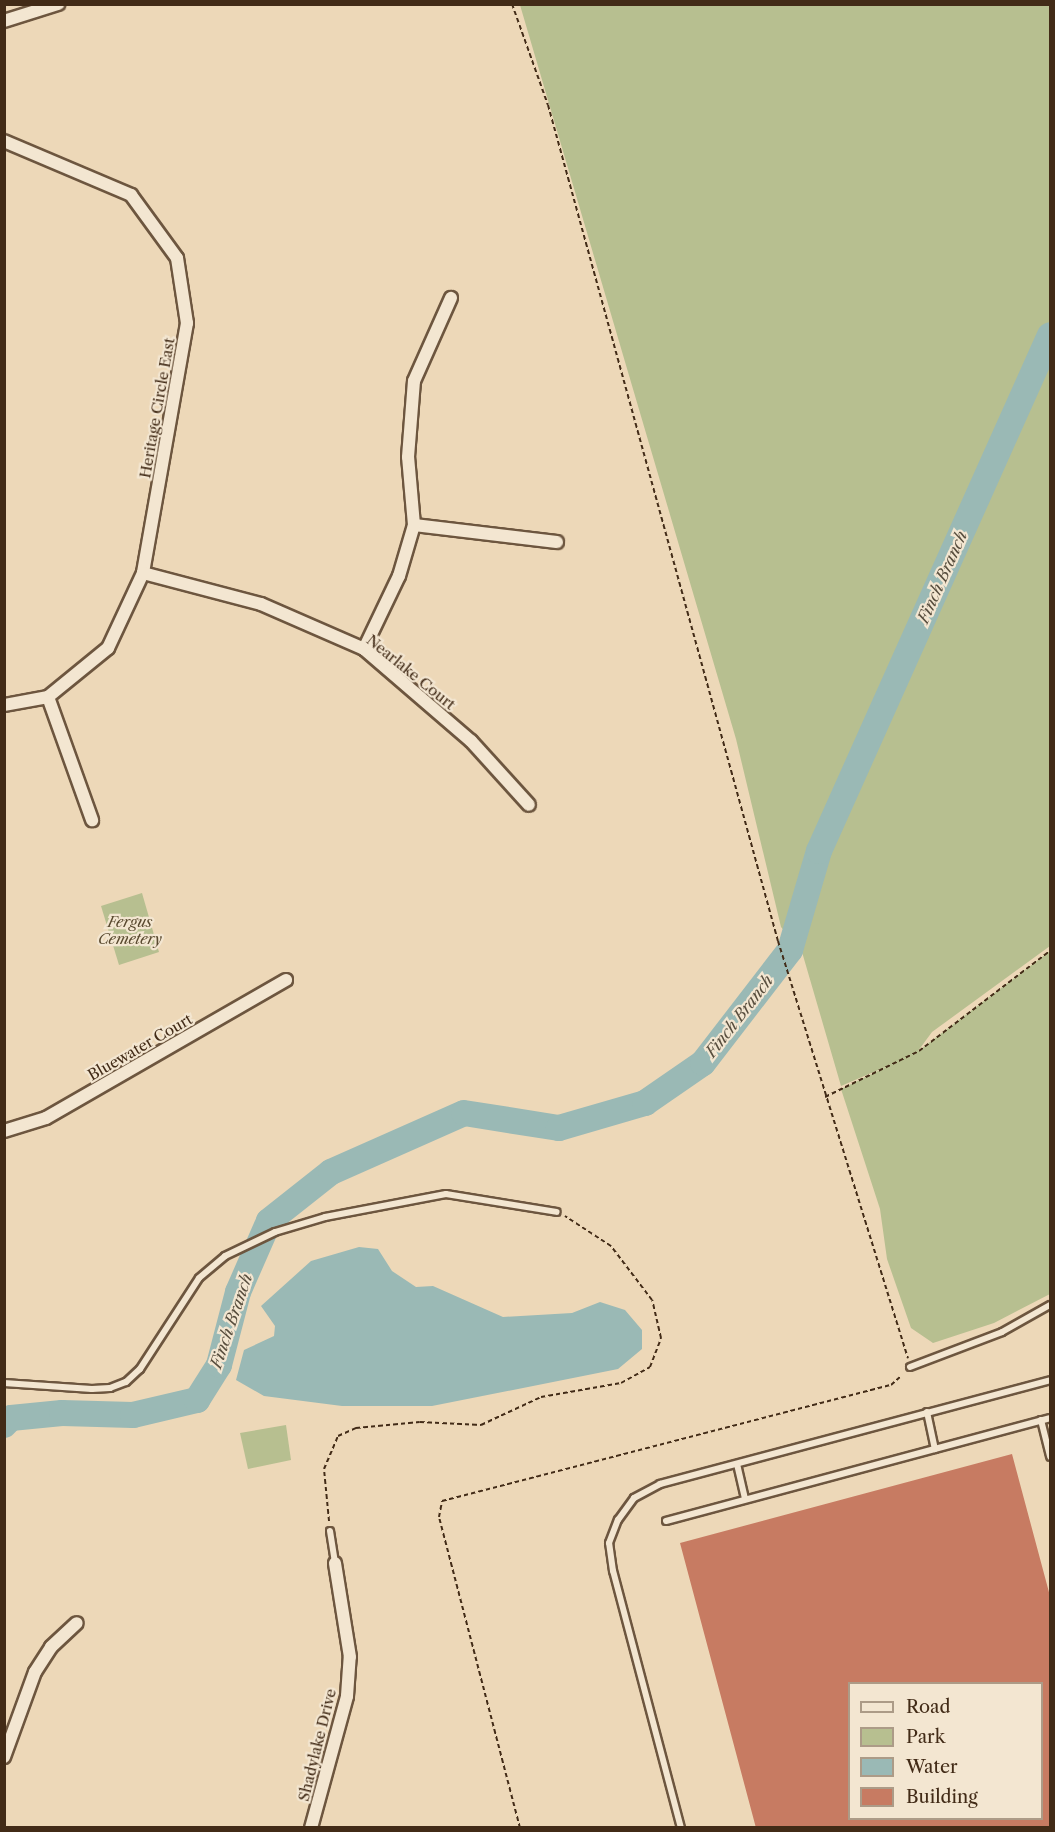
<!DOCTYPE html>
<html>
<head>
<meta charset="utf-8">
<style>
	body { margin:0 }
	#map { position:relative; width:1055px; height:1832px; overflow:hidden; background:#edd8b8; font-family:"Libre Caslon Text",serif }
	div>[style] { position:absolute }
	.green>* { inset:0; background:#b7bf90 }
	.water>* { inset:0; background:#9ab9b5 }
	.river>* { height:26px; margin:-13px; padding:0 13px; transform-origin:13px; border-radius:13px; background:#9ab9b5 }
	.building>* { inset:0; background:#c77b62 }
	.path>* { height:2px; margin-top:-1px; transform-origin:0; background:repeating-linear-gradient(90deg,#422b17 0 4.5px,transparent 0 7.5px) }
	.roads { filter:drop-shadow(2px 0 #6d563f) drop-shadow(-2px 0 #6d563f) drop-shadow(0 2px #6d563f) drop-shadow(0 -2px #6d563f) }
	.service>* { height:6px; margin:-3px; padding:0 3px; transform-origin:3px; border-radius:3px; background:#f3e6d1 }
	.minor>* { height:12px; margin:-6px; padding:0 6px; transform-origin:6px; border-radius:6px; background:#f3e6d1 }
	span { translate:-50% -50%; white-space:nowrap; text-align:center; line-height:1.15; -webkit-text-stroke:4.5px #f3e6d1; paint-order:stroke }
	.street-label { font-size:15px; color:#422b17 }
	.park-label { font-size:15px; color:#59492f; font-style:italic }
	.water-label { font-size:16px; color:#584e3e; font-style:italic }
	.frame { position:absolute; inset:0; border:6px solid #422b17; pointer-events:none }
	.legend { position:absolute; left:848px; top:1682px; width:195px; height:138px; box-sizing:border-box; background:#f3e6d1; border:2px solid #ac9b87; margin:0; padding:8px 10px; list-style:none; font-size:18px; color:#422b17 }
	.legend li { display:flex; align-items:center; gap:12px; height:30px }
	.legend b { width:30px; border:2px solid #ac9b87 }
</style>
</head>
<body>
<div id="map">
	<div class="green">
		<i style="clip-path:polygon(520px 5px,1050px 5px,1050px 946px,932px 1032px,918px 1051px,1050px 951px,1050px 1294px,994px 1323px,933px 1343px,911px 1328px,887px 1259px,880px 1209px,841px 1089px,890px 1065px,841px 1086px,802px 952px,781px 927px,736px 739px)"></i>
		<i style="clip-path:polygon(142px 893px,159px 952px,119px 965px,101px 906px)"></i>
		<i style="clip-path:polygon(286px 1425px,291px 1460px,248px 1469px,240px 1433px)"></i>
	</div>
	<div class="water">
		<i style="clip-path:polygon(359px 1247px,378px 1249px,392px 1271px,416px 1287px,433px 1286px,503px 1317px,572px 1313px,600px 1302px,625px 1310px,642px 1330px,642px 1349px,618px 1369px,432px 1406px,342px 1406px,264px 1396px,236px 1380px,244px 1350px,274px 1336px,275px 1326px,261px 1306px,311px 1261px)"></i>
	</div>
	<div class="river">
		<i style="left:4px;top:1425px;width:10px;rotate:-45deg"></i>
		<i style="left:11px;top:1418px;width:51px;rotate:-5.6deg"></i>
		<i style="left:62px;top:1413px;width:71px;rotate:1.6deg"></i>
		<i style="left:133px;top:1415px;width:66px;rotate:-13.2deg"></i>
		<i style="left:197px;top:1400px;width:41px;rotate:-57.8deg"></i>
		<i style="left:219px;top:1365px;width:75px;rotate:-75.4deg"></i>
		<i style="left:238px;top:1292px;width:77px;rotate:-66.4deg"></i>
		<i style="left:269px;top:1221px;width:79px;rotate:-38.3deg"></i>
		<i style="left:331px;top:1172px;width:145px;rotate:-23.9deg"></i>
		<i style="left:464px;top:1113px;width:96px;rotate:9deg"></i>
		<i style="left:559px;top:1128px;width:90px;rotate:-16.2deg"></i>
		<i style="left:645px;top:1103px;width:70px;rotate:-34.6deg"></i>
		<i style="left:703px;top:1063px;width:143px;rotate:-52.4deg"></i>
		<i style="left:790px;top:950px;width:103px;rotate:-73.7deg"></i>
		<i style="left:819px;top:851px;width:565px;rotate:-65.88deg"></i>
	</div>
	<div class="building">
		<i style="clip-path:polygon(evenodd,1012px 1454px,1050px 1596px,1050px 1828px,756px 1828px,680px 1543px,1012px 1454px,850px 1684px,1042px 1684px,1042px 1818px,850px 1818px,850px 1684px)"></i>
	</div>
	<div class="path">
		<i style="left:512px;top:4px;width:107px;rotate:70.4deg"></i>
		<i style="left:548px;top:105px;width:867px;rotate:74.62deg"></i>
		<i style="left:778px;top:941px;width:437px;rotate:72.7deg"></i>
		<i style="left:825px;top:1097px;width:105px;rotate:-26.1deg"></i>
		<i style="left:919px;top:1051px;width:165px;rotate:-37.4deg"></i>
		<i style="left:329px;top:1521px;width:52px;rotate:-95.5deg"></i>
		<i style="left:324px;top:1469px;width:36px;rotate:-67deg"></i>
		<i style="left:338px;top:1436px;width:20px;rotate:-24deg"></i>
		<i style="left:356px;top:1428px;width:64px;rotate:-5.4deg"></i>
		<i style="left:420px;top:1422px;width:61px;rotate:2.8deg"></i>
		<i style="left:481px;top:1425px;width:66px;rotate:-25deg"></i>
		<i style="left:541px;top:1397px;width:81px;rotate:-9.9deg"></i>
		<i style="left:621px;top:1383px;width:33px;rotate:-29deg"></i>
		<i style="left:650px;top:1367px;width:31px;rotate:-69deg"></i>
		<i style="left:661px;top:1338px;width:39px;rotate:-103deg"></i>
		<i style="left:652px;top:1300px;width:68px;rotate:-127.2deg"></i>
		<i style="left:611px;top:1246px;width:55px;rotate:-146.9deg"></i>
		<i style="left:520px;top:1828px;width:321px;rotate:-104.6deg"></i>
		<i style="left:439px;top:1517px;width:16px;rotate:-79deg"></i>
		<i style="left:442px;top:1501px;width:464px;rotate:-14.5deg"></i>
		<i style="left:891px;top:1385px;width:15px;rotate:-42deg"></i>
	</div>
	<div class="roads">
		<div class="service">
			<i style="left:910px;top:1367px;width:98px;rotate:-20.8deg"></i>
			<i style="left:1002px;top:1332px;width:55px;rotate:-29.4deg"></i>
			<i style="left:4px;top:1383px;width:88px;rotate:3.9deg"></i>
			<i style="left:92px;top:1389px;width:18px;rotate:-3deg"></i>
			<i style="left:110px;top:1388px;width:17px;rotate:-21deg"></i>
			<i style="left:126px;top:1382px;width:19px;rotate:-43deg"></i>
			<i style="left:140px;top:1369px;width:108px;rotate:-57deg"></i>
			<i style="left:199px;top:1278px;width:34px;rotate:-40deg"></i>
			<i style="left:225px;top:1256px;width:55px;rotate:-25.6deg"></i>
			<i style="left:275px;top:1232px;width:52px;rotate:-16.7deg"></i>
			<i style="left:325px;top:1217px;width:123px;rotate:-10.8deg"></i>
			<i style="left:446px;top:1194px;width:112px;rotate:9.2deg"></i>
			<i style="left:927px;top:1412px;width:38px;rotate:78deg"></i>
			<i style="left:1041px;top:1420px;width:38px;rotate:76deg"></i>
			<i style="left:737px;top:1464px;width:36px;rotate:77deg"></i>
			<i style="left:666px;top:1521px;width:398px;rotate:-15deg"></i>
			<i style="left:330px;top:1531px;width:32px;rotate:81deg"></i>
			<i style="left:681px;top:1828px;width:266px;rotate:-104.8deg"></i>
			<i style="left:613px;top:1571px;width:28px;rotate:-98deg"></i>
			<i style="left:609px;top:1543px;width:25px;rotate:-69deg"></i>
			<i style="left:618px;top:1520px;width:27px;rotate:-54deg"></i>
			<i style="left:634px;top:1498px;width:30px;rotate:-28deg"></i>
			<i style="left:660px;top:1484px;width:404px;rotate:-14.9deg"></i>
		</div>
		<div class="minor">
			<i style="left:4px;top:21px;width:57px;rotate:-17.5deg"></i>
			<i style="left:4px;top:141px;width:138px;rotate:23deg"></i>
			<i style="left:131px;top:195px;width:78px;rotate:53.9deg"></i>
			<i style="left:177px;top:258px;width:66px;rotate:81.3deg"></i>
			<i style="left:187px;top:323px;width:254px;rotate:100deg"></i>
			<i style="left:143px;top:573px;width:83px;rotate:115deg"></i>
			<i style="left:108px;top:648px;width:77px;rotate:140.8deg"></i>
			<i style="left:48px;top:697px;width:45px;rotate:169.7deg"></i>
			<i style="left:414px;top:525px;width:144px;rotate:6.8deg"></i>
			<i style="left:143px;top:573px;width:122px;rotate:14.7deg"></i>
			<i style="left:261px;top:604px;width:112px;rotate:23.6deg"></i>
			<i style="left:364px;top:649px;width:141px;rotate:40.7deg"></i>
			<i style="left:471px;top:741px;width:86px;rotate:47.8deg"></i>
			<i style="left:364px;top:649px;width:81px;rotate:-64.4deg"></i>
			<i style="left:399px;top:576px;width:53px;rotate:-73.6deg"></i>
			<i style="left:414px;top:525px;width:68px;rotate:-95deg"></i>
			<i style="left:408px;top:457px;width:76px;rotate:-85.5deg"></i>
			<i style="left:414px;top:381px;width:91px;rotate:-66deg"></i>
			<i style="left:48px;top:697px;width:131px;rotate:70.3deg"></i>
			<i style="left:4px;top:1131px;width:44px;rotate:-17.2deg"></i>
			<i style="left:46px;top:1118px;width:277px;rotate:-29.9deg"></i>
			<i style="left:4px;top:1757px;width:90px;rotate:-70deg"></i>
			<i style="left:35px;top:1672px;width:30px;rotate:-57deg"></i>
			<i style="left:51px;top:1647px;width:35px;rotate:-43deg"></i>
			<i style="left:311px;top:1828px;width:137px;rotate:-74.7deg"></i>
			<i style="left:347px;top:1696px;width:39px;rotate:-86deg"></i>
			<i style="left:350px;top:1657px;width:95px;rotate:-99.1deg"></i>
		</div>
	</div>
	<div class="street-label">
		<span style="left:157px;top:408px;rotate:-80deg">Heritage Circle East</span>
		<span style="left:411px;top:672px;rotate:39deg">Nearlake Court</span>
		<span style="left:140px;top:1047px;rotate:-30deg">Bluewater Court</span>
		<span style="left:317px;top:1745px;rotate:-76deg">Shadylake Drive</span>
	</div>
	<div class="park-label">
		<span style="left:130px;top:930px">Fergus<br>Cemetery</span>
	</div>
	<div class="water-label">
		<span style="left:942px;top:577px;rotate:-66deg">Finch Branch</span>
		<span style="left:739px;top:1016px;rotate:-52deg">Finch Branch</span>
		<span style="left:231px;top:1321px;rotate:-71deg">Finch Branch</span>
	</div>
	<div class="frame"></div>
	<ul class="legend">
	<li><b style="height:8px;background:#f3e6d1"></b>Road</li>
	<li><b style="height:16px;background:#b7bf90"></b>Park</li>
	<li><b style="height:16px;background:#9ab9b5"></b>Water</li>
	<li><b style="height:16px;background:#c77b62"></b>Building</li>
	</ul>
</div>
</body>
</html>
